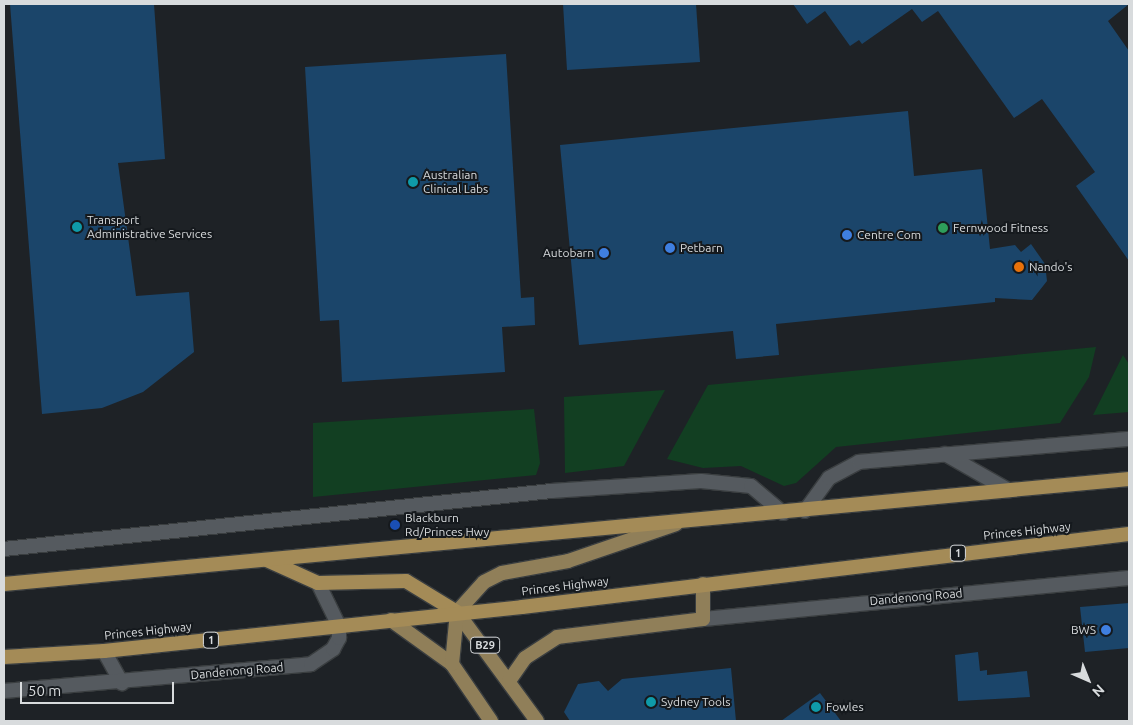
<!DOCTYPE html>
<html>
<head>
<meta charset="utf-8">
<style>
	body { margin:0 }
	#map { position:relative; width:1133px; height:725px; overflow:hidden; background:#1e2226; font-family:Ubuntu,sans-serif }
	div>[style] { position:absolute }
	.green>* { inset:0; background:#123f22 }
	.building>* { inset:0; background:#1b456a }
	.roads { filter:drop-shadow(1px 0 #3a3e40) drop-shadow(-1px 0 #3a3e40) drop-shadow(0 1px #3a3e40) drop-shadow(0 -1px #3a3e40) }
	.minor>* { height:14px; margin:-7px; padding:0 7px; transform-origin:7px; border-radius:7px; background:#555a5f }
	.primary>* { height:14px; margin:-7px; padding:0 7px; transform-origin:7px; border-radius:7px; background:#907f59 }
	.trunk>* { height:14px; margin:-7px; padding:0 7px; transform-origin:7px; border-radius:7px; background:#a48b57 }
	.dots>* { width:14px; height:14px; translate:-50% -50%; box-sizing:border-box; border:2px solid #15191d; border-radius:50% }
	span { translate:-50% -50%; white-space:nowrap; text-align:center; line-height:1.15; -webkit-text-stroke:4px #15191d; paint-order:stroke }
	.shield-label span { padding:1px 4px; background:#15191d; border:1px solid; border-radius:4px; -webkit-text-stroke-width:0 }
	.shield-label { font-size:11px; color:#d8dbdd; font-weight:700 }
	.poi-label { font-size:12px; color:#d8dbdd }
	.left { translate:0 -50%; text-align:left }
	.right { translate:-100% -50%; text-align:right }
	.street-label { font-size:12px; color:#d8dbdd }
	.frame { position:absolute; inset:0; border:5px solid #d8dbdd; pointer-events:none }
	.north { position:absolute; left:1063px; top:655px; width:50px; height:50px; -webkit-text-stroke:4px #15191d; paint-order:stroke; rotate:136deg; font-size:14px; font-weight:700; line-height:20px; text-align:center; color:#d8dbdd }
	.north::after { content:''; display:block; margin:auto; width:18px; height:22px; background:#d8dbdd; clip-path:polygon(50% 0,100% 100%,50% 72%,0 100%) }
	.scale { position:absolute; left:20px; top:682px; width:154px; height:22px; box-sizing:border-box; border:2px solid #d8dbdd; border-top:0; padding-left:6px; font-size:15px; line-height:18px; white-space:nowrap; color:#d8dbdd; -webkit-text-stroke:4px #15191d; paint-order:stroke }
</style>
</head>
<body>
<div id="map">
	<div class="green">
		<i style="clip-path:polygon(1096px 347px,1089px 377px,1060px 423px,836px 447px,796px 483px,784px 486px,741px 466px,703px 468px,667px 459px,708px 385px)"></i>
		<i style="clip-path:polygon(1123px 355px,1129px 364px,1129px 412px,1093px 415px)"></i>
		<i style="clip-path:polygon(665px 390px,624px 466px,565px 473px,564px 397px)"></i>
		<i style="clip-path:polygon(534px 409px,540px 463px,536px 475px,313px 497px,313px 423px)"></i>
	</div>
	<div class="building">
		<i style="clip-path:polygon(10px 4px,154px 4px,165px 159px,118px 163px,136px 296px,189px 292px,194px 352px,143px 392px,102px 408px,42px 414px)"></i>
		<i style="clip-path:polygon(563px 4px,696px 4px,700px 62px,567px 70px)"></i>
		<i style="clip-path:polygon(793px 4px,1129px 4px,1108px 21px,1129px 51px,1129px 261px,1076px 186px,1095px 172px,1042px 99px,1014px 118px,938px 11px,922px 22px,912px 9px,862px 44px,859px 40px,850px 46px,825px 11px,807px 24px)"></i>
		<i style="clip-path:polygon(506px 54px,521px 298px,534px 297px,535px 325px,502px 327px,505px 372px,342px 382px,339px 320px,320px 321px,305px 67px)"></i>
		<i style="clip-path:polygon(908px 111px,914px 176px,982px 169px,990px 249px,1015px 245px,1021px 252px,1031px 244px,1045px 264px,1047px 281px,1032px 300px,995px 298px,995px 302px,776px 324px,779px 355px,736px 359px,733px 331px,579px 345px,560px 145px)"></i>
		<i style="clip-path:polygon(1129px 603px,1129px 648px,1085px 652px,1080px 607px)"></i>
		<i style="clip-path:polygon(978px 652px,980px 671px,987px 670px,987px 675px,1027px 671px,1030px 697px,958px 701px,955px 655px)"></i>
		<i style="clip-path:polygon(731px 668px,736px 721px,570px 721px,564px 712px,578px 684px,599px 681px,608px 691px,622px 679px)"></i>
		<i style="clip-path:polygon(820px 693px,841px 721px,781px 721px)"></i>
	</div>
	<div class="roads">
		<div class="minor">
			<i style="left:945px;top:454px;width:73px;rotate:29.7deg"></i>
			<i style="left:805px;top:511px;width:41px;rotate:-54deg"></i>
			<i style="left:829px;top:478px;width:34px;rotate:-28deg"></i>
			<i style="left:859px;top:462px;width:271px;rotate:-4.9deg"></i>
			<i style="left:4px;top:549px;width:550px;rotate:-6.05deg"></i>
			<i style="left:551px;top:491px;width:150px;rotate:-3.8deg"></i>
			<i style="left:701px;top:481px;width:50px;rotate:5.7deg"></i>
			<i style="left:751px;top:486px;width:42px;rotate:40.2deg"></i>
			<i style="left:703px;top:619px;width:428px;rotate:-5.5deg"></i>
			<i style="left:104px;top:651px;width:37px;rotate:61deg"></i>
			<i style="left:4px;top:691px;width:308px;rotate:-5deg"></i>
			<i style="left:311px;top:664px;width:27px;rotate:-34deg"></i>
			<i style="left:333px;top:649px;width:13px;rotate:-61deg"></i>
			<i style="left:339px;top:638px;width:12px;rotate:-90deg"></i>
			<i style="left:339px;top:626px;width:48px;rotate:-116deg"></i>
		</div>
		<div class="primary">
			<i style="left:457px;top:612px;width:135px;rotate:53.7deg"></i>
			<i style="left:391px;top:620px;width:75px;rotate:35.8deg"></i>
			<i style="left:452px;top:664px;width:69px;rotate:55.6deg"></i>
			<i style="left:452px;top:664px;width:52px;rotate:-84.5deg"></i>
			<i style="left:457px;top:612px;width:40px;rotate:-48deg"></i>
			<i style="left:484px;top:582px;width:20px;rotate:-27deg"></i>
			<i style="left:502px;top:573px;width:67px;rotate:-10.3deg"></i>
			<i style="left:568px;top:561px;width:114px;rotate:-18.9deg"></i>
			<i style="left:509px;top:681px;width:28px;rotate:-55deg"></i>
			<i style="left:525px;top:658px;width:38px;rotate:-33deg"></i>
			<i style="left:557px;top:637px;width:147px;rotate:-7deg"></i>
			<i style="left:703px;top:619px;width:35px;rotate:-90deg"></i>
		</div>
		<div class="trunk">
			<i style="left:267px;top:560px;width:56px;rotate:24.3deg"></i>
			<i style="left:318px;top:583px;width:88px;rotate:-1.3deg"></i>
			<i style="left:406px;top:581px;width:60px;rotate:31.3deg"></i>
			<i style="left:4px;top:584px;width:1130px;rotate:-5.33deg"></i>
			<i style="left:4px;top:657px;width:100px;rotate:-3.4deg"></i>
			<i style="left:104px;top:651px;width:420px;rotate:-6deg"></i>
			<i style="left:522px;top:607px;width:611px;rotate:-6.86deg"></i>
		</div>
	</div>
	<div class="dots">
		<i style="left:413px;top:182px;background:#0f9aa8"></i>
		<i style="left:77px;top:227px;background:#0f9aa8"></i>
		<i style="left:943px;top:228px;background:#2e9e5b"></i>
		<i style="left:847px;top:235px;background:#3f7fe0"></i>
		<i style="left:670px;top:248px;background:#3f7fe0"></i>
		<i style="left:604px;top:253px;background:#3f7fe0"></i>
		<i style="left:1019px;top:267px;background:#e8710a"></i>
		<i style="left:395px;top:525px;background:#1a4fb4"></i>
		<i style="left:1106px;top:630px;background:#3f7fe0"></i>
		<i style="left:651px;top:702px;background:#0f9aa8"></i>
		<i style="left:816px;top:707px;background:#0f9aa8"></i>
	</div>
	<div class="shield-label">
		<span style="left:958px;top:553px">1</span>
		<span style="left:211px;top:640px">1</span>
		<span style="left:485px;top:645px">B29</span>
	</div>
	<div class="poi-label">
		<span class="left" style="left:423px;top:182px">Australian<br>Clinical Labs</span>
		<span class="left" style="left:87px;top:227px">Transport<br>Administrative Services</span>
		<span class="left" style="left:953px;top:228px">Fernwood Fitness</span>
		<span class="left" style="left:857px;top:235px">Centre Com</span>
		<span class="left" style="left:680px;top:248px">Petbarn</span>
		<span class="right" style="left:594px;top:253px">Autobarn</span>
		<span class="left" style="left:1029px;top:267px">Nando's</span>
		<span class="left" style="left:405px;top:525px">Blackburn<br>Rd/Princes Hwy</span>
		<span class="right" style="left:1096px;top:630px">BWS</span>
		<span class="left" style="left:661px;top:702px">Sydney Tools</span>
		<span class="left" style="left:826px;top:707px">Fowles</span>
	</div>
	<div class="street-label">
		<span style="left:1027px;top:531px;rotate:-6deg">Princes Highway</span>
		<span style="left:565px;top:586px;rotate:-7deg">Princes Highway</span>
		<span style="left:916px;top:597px;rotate:-5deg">Dandenong Road</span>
		<span style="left:148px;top:631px;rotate:-6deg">Princes Highway</span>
		<span style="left:237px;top:671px;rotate:-5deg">Dandenong Road</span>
	</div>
	<div class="frame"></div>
	<div class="north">N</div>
	<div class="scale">50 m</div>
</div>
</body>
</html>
